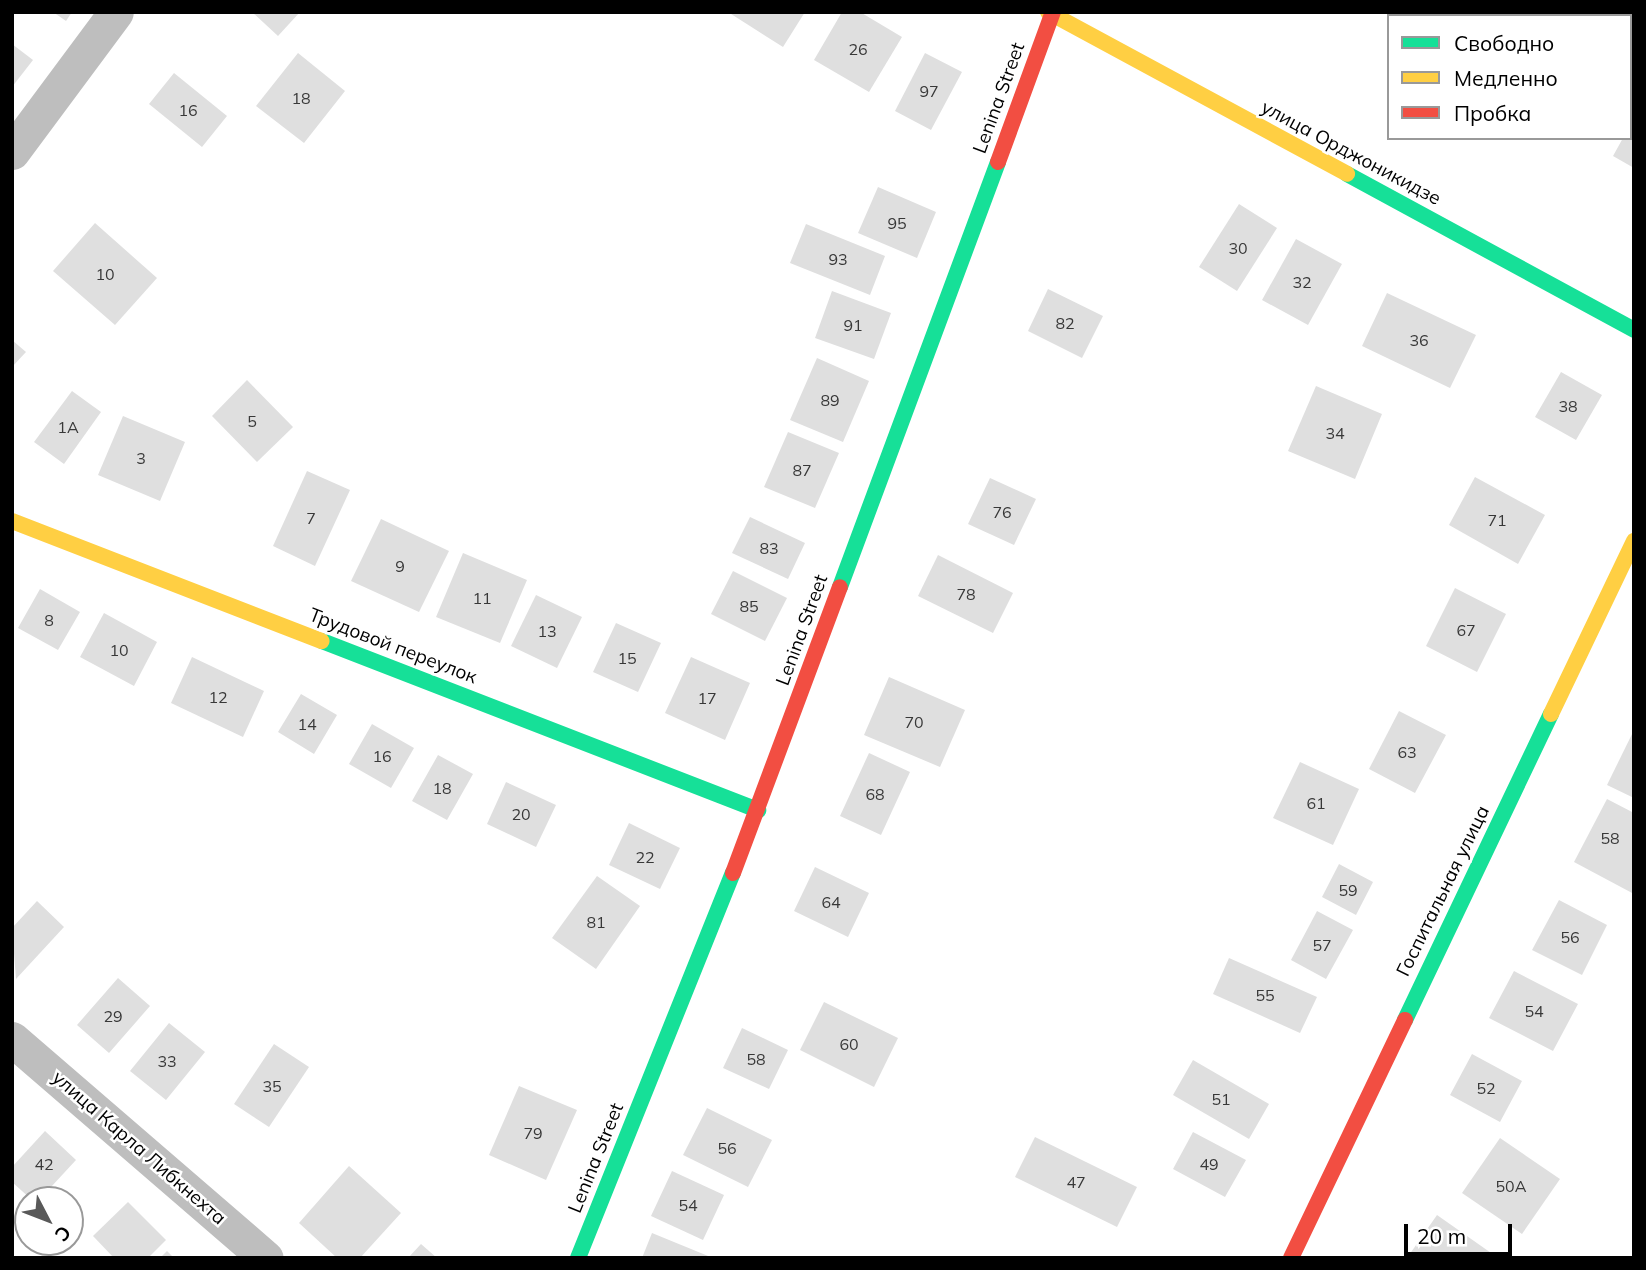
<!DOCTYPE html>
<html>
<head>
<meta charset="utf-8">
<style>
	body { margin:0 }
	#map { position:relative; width:1646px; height:1270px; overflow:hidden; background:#fff; font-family:Mulish,sans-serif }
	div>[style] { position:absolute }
	.building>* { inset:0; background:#dfdfdf }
	.street>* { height:35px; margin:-17.5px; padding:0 17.5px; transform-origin:17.5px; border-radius:17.5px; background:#bebebe }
	.fast>* { height:16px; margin:-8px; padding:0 8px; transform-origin:8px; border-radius:8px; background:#16e098 }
	.slow>* { height:16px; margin:-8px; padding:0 8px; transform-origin:8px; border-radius:8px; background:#ffcf43 }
	.jam>* { height:16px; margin:-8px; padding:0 8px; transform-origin:8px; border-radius:8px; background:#f24e42 }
	span { translate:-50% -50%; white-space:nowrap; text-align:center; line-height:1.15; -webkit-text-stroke:5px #fff; paint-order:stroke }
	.number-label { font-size:16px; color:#383838 }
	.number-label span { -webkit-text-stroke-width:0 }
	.street-label { font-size:19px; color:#000 }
	.frame { position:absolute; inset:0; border:14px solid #000; pointer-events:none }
	.legend { position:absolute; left:1387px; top:14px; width:245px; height:126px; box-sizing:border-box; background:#fff; border:2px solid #999; margin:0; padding:9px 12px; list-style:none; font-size:21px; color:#000 }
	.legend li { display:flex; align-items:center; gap:14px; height:35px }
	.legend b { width:35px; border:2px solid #999 }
	.north { position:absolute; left:14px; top:1186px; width:70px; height:70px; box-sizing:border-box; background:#fff; border:2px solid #999; border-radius:50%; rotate:132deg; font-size:19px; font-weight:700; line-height:28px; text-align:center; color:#000 }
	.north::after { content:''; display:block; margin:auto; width:24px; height:32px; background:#595959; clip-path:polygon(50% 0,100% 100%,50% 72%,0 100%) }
	.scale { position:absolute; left:1404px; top:1224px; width:108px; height:32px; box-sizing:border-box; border:4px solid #000; border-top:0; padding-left:9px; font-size:21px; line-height:24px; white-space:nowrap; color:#000; -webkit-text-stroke:5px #fff; paint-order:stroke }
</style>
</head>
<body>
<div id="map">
	<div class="building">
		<i style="clip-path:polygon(53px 12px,72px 12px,66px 21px)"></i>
		<i style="clip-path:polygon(252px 12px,300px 12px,278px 36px)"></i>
		<i style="clip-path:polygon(728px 12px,805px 12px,783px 47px)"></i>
		<i style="clip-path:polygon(842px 12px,860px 12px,902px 37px,869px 92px,814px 60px)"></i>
		<i style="clip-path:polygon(1407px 12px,1464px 12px,1469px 16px,1405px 16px)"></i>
		<i style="clip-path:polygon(1506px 12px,1527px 12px,1533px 16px,1504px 16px)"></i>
		<i style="clip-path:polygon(12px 44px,33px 60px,12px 87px)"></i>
		<i style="clip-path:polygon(298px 53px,345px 91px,304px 143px,256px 106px)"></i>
		<i style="clip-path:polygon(925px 53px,962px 72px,931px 130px,895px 111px)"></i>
		<i style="clip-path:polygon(174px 73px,227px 116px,202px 147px,149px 104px)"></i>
		<i style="clip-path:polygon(1634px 120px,1634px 168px,1613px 156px,1623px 138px,1630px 138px)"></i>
		<i style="clip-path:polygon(878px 187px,936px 212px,917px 258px,858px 233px)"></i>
		<i style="clip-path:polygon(1239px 204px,1277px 228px,1237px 291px,1199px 267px)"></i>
		<i style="clip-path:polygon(95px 223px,157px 278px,115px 325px,53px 271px)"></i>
		<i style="clip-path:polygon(806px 224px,885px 256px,870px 295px,790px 263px)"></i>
		<i style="clip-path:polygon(1296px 239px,1342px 264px,1308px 325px,1262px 300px)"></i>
		<i style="clip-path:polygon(1048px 289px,1103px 316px,1082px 358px,1028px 331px)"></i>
		<i style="clip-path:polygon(832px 291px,891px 313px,874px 359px,815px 338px)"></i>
		<i style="clip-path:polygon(1387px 293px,1476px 335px,1450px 388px,1362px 346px)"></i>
		<i style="clip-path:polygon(12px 340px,26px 352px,12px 367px)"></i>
		<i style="clip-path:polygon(817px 358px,869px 381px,843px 442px,790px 420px)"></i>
		<i style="clip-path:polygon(1561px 372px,1602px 395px,1576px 440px,1535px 417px)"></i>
		<i style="clip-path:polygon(247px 380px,293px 427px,257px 462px,212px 416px)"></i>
		<i style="clip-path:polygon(1316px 386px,1382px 414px,1355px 479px,1288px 451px)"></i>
		<i style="clip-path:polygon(72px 391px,101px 412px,64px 464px,34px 442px)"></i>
		<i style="clip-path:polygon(123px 416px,185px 442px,160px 501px,98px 475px)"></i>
		<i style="clip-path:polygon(788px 432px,839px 453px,815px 508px,764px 487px)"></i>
		<i style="clip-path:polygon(307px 471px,350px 490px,315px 566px,273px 546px)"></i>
		<i style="clip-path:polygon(1475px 477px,1545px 515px,1518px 564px,1449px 525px)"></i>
		<i style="clip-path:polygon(990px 478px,1036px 499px,1014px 545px,968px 524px)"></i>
		<i style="clip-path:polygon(750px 517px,805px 543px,788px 579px,732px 553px)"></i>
		<i style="clip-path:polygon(381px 519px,449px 551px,419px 612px,351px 581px)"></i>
		<i style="clip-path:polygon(463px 553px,527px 580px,500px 643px,436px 617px)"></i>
		<i style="clip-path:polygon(938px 555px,1013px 593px,993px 633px,918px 596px)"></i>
		<i style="clip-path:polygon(733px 571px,787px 598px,765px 641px,711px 614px)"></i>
		<i style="clip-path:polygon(1455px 588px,1506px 614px,1477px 672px,1426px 646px)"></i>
		<i style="clip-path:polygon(40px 589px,80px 612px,58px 650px,18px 628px)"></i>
		<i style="clip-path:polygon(536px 595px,582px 617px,557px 668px,511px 646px)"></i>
		<i style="clip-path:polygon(104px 613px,157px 642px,134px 686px,80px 657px)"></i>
		<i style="clip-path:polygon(616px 623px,661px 643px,638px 692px,593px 672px)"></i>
		<i style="clip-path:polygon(192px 657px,264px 691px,243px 737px,171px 703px)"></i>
		<i style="clip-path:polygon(691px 657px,750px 683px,725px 740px,665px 713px)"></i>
		<i style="clip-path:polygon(889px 677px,965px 710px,940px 767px,864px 735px)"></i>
		<i style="clip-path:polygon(301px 694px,337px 715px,314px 754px,278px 732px)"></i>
		<i style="clip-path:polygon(1399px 711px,1446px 735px,1415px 793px,1369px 769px)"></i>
		<i style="clip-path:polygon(372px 724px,414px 748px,391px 788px,349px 764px)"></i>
		<i style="clip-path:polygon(1634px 730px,1634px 798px,1607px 785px)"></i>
		<i style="clip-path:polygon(869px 753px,910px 772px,881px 835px,840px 816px)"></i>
		<i style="clip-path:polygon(438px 755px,473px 774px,447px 820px,412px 801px)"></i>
		<i style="clip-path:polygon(1300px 762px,1359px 789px,1333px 845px,1273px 818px)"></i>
		<i style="clip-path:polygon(506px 782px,556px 805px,536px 847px,487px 824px)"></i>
		<i style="clip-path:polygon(1607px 799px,1634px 813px,1634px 894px,1574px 862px)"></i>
		<i style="clip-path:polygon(629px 823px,680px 848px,660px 889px,609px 865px)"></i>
		<i style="clip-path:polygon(1339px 864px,1373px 882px,1356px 915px,1322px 897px)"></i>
		<i style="clip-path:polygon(815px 867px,869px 893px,848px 937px,794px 911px)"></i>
		<i style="clip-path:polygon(597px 876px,640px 906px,596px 969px,552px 938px)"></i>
		<i style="clip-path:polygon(1559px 900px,1607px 925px,1582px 975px,1532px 950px)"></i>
		<i style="clip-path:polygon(37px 901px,64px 927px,16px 979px,12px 928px)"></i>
		<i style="clip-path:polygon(1317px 911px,1353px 930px,1326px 979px,1291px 960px)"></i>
		<i style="clip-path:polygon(1229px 958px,1317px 997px,1300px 1033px,1213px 994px)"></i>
		<i style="clip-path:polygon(1514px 971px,1578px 1004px,1553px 1051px,1489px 1018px)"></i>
		<i style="clip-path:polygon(118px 978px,150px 1006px,109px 1053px,77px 1025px)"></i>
		<i style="clip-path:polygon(824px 1002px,898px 1038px,874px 1087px,800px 1050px)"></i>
		<i style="clip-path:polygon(169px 1023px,205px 1052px,166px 1100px,130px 1071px)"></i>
		<i style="clip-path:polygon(742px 1028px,788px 1050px,769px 1089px,723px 1068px)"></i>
		<i style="clip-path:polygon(274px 1044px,309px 1067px,269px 1127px,234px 1104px)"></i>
		<i style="clip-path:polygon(1472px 1054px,1522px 1081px,1500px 1122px,1450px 1095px)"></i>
		<i style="clip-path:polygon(1193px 1060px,1269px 1104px,1249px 1139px,1173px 1095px)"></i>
		<i style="clip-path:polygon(519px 1086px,577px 1110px,546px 1180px,489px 1155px)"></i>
		<i style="clip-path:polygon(707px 1108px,772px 1140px,748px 1187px,683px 1155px)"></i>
		<i style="clip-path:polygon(45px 1131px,76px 1160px,39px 1200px,32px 1200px,12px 1182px,12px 1167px)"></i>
		<i style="clip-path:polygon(1193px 1132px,1246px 1160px,1225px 1197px,1173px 1169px)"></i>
		<i style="clip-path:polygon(1035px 1137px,1137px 1187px,1117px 1227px,1015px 1177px)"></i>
		<i style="clip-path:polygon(1500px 1138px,1560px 1179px,1522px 1234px,1462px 1193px)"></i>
		<i style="clip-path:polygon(349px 1166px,401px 1213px,360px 1258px,337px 1258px,299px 1223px)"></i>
		<i style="clip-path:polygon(672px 1171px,724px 1195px,703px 1240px,651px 1216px)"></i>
		<i style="clip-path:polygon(128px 1202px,166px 1240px,148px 1258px,114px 1258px,93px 1236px)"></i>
		<i style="clip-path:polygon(1437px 1215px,1494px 1255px,1492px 1258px,1407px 1258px)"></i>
		<i style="clip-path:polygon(652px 1233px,713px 1258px,642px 1258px)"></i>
		<i style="clip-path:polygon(421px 1244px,437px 1258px,408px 1258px)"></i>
		<i style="clip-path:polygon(167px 1251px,174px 1258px,160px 1258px)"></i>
	</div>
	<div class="street">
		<i style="left:12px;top:152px;width:174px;rotate:-53.4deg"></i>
		<i style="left:12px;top:1039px;width:335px;rotate:40.8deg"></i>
	</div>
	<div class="fast">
		<i style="left:1347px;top:174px;width:327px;rotate:28.5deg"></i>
		<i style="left:840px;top:587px;width:453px;rotate:-69.6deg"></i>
		<i style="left:322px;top:641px;width:468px;rotate:21.2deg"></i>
		<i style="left:1405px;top:1020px;width:339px;rotate:-64.5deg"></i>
		<i style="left:578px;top:1258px;width:415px;rotate:-68.1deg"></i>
	</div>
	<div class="slow">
		<i style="left:1048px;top:12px;width:340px;rotate:28.4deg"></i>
		<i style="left:12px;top:521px;width:332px;rotate:21.2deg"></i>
		<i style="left:1551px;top:714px;width:192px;rotate:-64.4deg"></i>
	</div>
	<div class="jam">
		<i style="left:998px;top:162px;width:160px;rotate:-69.9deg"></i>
		<i style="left:733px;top:873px;width:305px;rotate:-69.5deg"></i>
		<i style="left:1291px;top:1258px;width:264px;rotate:-64.4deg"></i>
	</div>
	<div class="number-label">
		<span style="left:858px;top:49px">26</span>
		<span style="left:929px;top:91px">97</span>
		<span style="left:301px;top:98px">18</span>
		<span style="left:188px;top:110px">16</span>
		<span style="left:897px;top:223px">95</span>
		<span style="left:1238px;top:248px">30</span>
		<span style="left:838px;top:259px">93</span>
		<span style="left:105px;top:274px">10</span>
		<span style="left:1302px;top:282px">32</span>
		<span style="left:1065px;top:323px">82</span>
		<span style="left:853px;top:325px">91</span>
		<span style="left:1419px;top:340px">36</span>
		<span style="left:830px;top:400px">89</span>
		<span style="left:1568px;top:406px">38</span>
		<span style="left:252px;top:421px">5</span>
		<span style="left:68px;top:427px">1А</span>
		<span style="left:1335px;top:433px">34</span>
		<span style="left:141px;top:458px">3</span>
		<span style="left:802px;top:470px">87</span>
		<span style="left:1002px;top:512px">76</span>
		<span style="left:311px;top:518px">7</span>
		<span style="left:1497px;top:520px">71</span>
		<span style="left:769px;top:548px">83</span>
		<span style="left:400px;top:566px">9</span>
		<span style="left:966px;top:594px">78</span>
		<span style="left:482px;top:598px">11</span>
		<span style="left:749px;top:606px">85</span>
		<span style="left:49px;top:620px">8</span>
		<span style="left:1466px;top:630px">67</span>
		<span style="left:547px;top:631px">13</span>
		<span style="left:119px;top:650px">10</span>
		<span style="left:627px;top:658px">15</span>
		<span style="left:218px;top:697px">12</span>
		<span style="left:707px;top:698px">17</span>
		<span style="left:914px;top:722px">70</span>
		<span style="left:307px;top:724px">14</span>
		<span style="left:1407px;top:752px">63</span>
		<span style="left:382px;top:756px">16</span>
		<span style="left:442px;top:788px">18</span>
		<span style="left:875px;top:794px">68</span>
		<span style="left:1316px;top:803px">61</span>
		<span style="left:521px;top:814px">20</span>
		<span style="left:1610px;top:838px">58</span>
		<span style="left:645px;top:857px">22</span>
		<span style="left:1348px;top:890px">59</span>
		<span style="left:831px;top:902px">64</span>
		<span style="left:596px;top:922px">81</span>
		<span style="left:1570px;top:937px">56</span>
		<span style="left:1322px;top:945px">57</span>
		<span style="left:1265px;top:995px">55</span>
		<span style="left:1534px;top:1011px">54</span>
		<span style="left:113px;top:1016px">29</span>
		<span style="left:849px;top:1044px">60</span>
		<span style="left:756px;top:1059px">58</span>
		<span style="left:167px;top:1061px">33</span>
		<span style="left:272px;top:1086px">35</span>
		<span style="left:1486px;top:1088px">52</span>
		<span style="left:1221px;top:1099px">51</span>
		<span style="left:533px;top:1133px">79</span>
		<span style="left:727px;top:1148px">56</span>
		<span style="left:44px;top:1164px">42</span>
		<span style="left:1209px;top:1164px">49</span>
		<span style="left:1076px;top:1182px">47</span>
		<span style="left:1511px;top:1186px">50А</span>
		<span style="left:688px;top:1205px">54</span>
	</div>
	<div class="street-label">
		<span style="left:999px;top:98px;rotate:-70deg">Lenina Street</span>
		<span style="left:1351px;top:153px;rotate:28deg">улица Орджоникидзе</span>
		<span style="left:802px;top:630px;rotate:-70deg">Lenina Street</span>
		<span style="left:393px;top:646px;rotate:21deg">Трудовой переулок</span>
		<span style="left:1443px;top:891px;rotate:-64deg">Госпитальная улица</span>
		<span style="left:139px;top:1148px;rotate:41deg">улица Карла Либкнехта</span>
		<span style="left:596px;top:1158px;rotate:-68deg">Lenina Street</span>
	</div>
	<div class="frame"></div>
	<ul class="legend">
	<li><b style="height:9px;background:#16e098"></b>Свободно</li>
	<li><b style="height:9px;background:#ffcf43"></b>Медленно</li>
	<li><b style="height:9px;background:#f24e42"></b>Пробка</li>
	</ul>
	<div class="north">С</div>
	<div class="scale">20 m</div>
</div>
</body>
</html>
